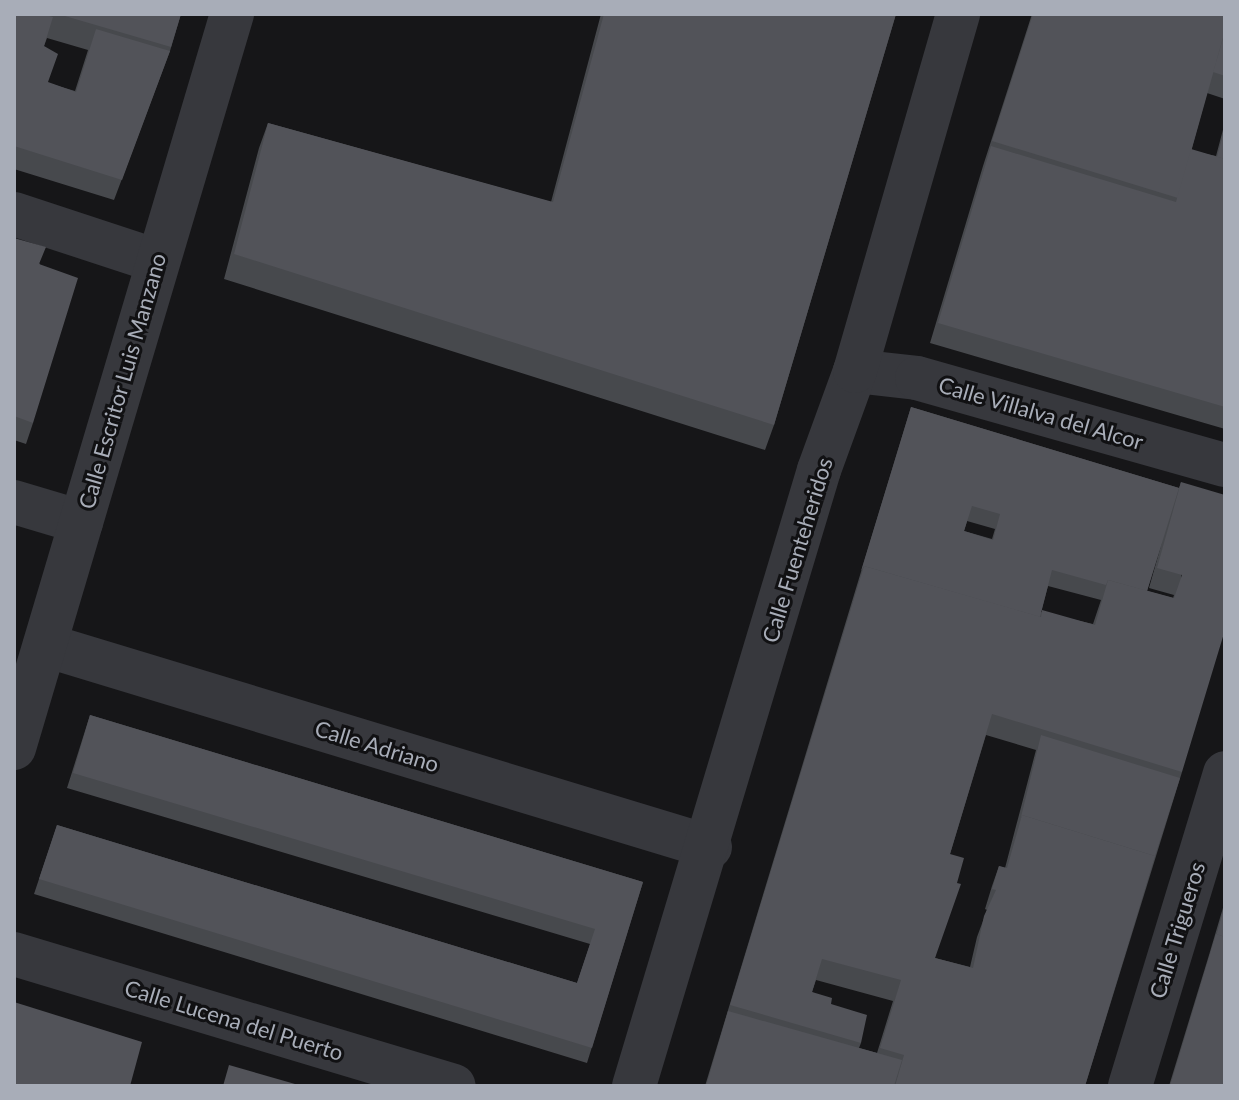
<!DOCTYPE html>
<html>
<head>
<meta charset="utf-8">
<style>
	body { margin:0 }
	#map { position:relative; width:1239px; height:1100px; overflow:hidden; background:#161618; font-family:Lato,sans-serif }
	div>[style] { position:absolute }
	.street>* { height:44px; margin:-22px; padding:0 22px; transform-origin:22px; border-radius:22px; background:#37383d }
	.wall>* { inset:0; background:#47494d }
	.building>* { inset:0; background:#525359 }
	span { translate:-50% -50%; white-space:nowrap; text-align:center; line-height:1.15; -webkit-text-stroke:6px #111113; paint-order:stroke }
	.street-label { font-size:22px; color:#a8adb8 }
	.frame { position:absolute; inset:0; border:16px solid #a8adb8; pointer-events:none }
</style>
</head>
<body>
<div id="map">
	<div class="street">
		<i style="left:14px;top:214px;width:151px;rotate:18.2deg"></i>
		<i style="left:855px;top:371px;width:62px;rotate:6.4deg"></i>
		<i style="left:917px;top:378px;width:320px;rotate:15.8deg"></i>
		<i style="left:14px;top:502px;width:70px;rotate:16.6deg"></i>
		<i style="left:45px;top:645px;width:695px;rotate:16.9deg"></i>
		<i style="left:14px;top:748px;width:766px;rotate:-73.46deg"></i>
		<i style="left:14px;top:954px;width:459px;rotate:16.7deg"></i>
		<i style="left:634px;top:1086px;width:643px;rotate:-73.28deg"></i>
		<i style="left:819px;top:470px;width:105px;rotate:-70deg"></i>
		<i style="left:855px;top:371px;width:372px;rotate:-73.9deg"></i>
		<i style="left:1130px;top:1086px;width:327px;rotate:-73.1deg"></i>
	</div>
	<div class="wall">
		<i style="clip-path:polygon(evenodd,14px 14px,181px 14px,170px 51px,114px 200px,14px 169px,14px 14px,47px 38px,88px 50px,75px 91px,48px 83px,44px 46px,47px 38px)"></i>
		<i style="clip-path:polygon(601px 14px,896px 14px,774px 425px,765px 450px,224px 279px,259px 148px,268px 123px,551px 202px)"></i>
		<i style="clip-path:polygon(1032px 14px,1225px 14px,1224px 35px,1225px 36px,1225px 99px,1207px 93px,1191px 151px,1216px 156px,1225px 122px,1225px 429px,930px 343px,983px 166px)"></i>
		<i style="clip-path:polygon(14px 238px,40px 264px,33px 423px,26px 444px,14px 440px)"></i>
		<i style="clip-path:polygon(evenodd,911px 407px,1179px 488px,1181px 482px,1182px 772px,1085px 1086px,705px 1086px,911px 407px,967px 521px,995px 529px,992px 539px,964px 531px,967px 521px,911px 407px,1162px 542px,1149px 588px,1174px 595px,1173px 598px,1147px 591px,1162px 542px,911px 407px,1048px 586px,1101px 600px,1093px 624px,1041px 612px,1048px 586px,911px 407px,986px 735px,1036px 750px,1005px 868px,999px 866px,992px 886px,985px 909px,987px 910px,977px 937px,970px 967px,935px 958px,950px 854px,986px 735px,911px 407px,816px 980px,893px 1001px,877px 1053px,859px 1048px,861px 1043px,831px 1004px,812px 992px,816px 980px)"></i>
		<i style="clip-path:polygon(90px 715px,643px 882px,587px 1063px,34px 894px,57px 825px,577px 983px,590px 944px,67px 788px)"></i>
		<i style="clip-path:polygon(1225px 901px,1225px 1086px,1169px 1086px,1209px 955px)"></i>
	</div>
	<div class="building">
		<i style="clip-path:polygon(14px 14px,42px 14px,53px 17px,44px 46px,58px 54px,48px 82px,76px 92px,96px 29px,170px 51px,122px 180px,14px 146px)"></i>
		<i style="clip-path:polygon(58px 14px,181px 14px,171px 47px)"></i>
		<i style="clip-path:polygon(604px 14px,896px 14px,774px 425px,234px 254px,268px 123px,553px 202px)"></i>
		<i style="clip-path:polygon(1033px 14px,1225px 14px,1225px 31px,1178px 198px,992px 141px)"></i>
		<i style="clip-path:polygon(1224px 35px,1225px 36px,1225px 76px,1213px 72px)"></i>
		<i style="clip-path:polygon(1225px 127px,1225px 159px,1217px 157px)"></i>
		<i style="clip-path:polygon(991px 146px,1176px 202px,1191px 149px,1225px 159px,1225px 407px,938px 323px)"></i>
		<i style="clip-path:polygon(14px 238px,46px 247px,39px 264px,78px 278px,33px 423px,14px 416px)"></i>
		<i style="clip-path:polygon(evenodd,911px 407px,1179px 488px,1147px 591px,1108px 580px,1106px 585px,1052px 570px,1040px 617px,864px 566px,861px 571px,911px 407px,972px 506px,1000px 514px,993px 540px,964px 531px,972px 506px)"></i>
		<i style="clip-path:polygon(1181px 482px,1225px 495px,1225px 630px,1182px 772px,992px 714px,950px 854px,964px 858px,957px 883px,961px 884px,935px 958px,973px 968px,984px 916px,996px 890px,992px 889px,999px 866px,1007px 868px,1022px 815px,1155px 856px,1085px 1086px,895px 1086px,904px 1055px,880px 1048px,901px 980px,822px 959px,812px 992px,832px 998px,831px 1004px,867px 1015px,861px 1043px,730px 1005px,864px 566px,1041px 617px,1042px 610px,1095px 625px,1108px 580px,1174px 598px,1182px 575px,1157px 568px)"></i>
		<i style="clip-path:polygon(90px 715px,643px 882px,592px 1048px,39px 879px,57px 825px,577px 983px,595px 929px,73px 773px)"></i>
		<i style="clip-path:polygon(1041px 735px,1180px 778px,1155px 856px,1022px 815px,1020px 821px)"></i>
		<i style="clip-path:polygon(1225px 904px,1225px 937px,1216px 934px,1215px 940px)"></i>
		<i style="clip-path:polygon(1216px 934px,1225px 937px,1225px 1086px,1170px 1086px)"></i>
		<i style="clip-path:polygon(14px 1002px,142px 1042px,130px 1086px,14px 1086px)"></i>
		<i style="clip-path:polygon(728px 1011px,902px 1060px,894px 1086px,706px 1086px)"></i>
		<i style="clip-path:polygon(229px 1065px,302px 1086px,223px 1086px)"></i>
	</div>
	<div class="street-label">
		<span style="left:122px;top:381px;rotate:-74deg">Calle Escritor Luis Manzano</span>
		<span style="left:1041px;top:413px;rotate:16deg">Calle Villalva del Alcor</span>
		<span style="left:797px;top:550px;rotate:-73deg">Calle Fuenteheridos</span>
		<span style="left:377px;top:746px;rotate:17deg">Calle Adriano</span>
		<span style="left:1177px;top:930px;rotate:-73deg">Calle Trigueros</span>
		<span style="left:234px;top:1020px;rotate:17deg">Calle Lucena del Puerto</span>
	</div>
	<div class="frame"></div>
</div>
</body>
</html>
